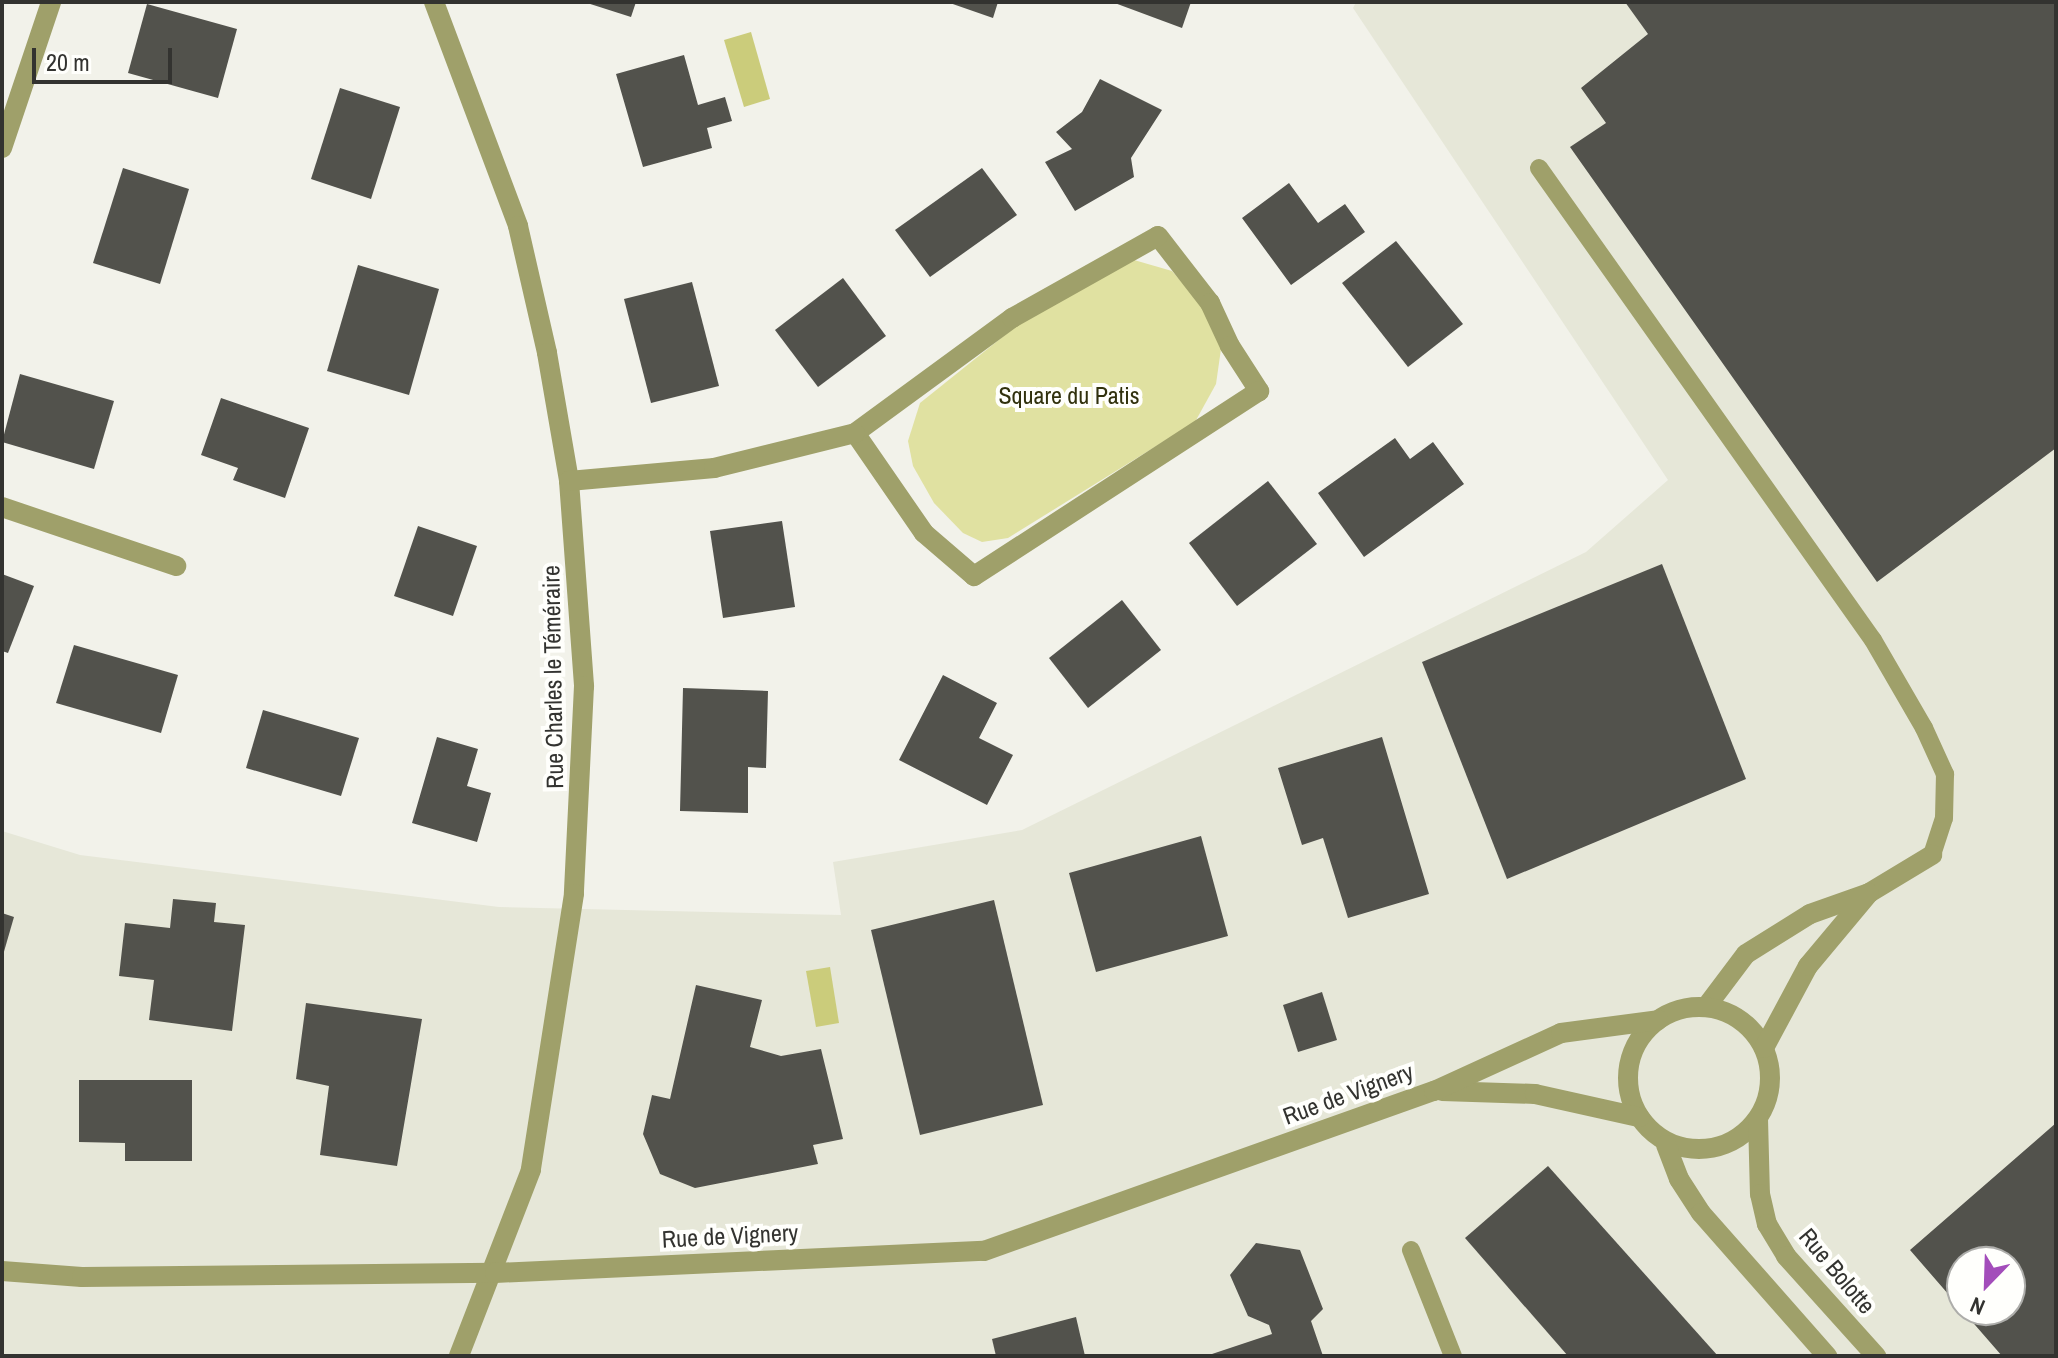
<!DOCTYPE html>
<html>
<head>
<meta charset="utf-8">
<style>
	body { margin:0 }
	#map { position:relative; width:2058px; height:1358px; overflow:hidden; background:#f2f2ea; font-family:"Archivo Narrow",sans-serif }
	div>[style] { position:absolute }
	.built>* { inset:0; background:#e6e7d8 }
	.green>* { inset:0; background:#e0e1a1 }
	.water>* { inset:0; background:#cbcc7b }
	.building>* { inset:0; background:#52524c }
	.service>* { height:18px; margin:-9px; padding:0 9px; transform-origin:9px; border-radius:9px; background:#9fa06a }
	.minor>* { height:20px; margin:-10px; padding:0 10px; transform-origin:10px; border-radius:10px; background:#9fa06a }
	.minor>.ring { margin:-10px; padding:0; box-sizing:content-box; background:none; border:20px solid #9fa06a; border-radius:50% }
	span { translate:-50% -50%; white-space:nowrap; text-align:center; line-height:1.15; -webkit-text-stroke:8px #fffffc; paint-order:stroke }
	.park-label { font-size:24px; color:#31310d }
	.street-label { font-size:24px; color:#333330 }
	.frame { position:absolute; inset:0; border:4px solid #333330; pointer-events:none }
	.north { position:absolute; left:1946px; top:1246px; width:80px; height:80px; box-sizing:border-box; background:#fffffc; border:2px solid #adadaa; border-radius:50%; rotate:203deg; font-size:22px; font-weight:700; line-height:32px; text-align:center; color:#333330 }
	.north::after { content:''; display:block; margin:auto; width:28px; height:36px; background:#a34dba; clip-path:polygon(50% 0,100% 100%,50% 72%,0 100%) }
	.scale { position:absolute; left:32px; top:48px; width:140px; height:36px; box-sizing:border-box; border:4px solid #333330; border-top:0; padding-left:10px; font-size:24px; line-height:28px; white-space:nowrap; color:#333330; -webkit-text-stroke:6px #fffffc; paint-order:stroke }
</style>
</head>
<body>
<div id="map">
	<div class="built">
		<i style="clip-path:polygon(evenodd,1356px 2px,2056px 2px,2056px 1356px,2px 1356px,2px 831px,80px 855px,499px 907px,841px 915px,833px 862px,1022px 830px,1586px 552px,1668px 480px,1353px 8px,1356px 2px,1962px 1262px,2010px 1262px,2010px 1310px,1962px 1310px,1962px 1262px)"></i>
	</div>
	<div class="green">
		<i style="clip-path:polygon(1134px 260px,1172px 271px,1204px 307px,1221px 349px,1216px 384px,1195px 422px,1008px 538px,982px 542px,963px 533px,934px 503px,913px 466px,908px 441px,920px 403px,1021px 322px)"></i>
	</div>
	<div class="water">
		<i style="clip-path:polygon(751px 32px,770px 99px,744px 107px,724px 40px)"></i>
		<i style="clip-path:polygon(830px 967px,839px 1023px,816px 1027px,806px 971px)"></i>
	</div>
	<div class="building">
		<i style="clip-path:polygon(584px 2px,636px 2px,631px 17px)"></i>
		<i style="clip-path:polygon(947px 2px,998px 2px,993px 18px)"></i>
		<i style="clip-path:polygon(1112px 2px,1191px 2px,1182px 28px)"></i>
		<i style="clip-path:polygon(1625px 2px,2056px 2px,2056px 448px,1877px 582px,1570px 147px,1606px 123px,1581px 88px,1648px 34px)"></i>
		<i style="clip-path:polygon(147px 4px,237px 29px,218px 98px,128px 73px)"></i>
		<i style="clip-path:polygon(684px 55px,698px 105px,725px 97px,732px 121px,707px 128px,712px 148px,643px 167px,616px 74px)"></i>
		<i style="clip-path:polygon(1100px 79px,1162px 110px,1131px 158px,1134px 177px,1075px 211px,1045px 162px,1072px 149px,1056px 132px,1082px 112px)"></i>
		<i style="clip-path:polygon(340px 88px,400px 107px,371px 199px,311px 179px)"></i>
		<i style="clip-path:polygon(123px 168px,189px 189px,160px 284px,93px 263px)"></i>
		<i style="clip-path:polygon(982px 168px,1017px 215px,930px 277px,895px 230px)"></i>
		<i style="clip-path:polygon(1289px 183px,1318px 223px,1345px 204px,1365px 232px,1291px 285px,1242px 218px)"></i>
		<i style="clip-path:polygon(1396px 241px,1463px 324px,1408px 367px,1342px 283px)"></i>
		<i style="clip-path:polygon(358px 265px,439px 289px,409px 395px,327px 371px)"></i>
		<i style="clip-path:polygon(843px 278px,886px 336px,818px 387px,775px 330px)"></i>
		<i style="clip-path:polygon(692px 282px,719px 386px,651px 403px,624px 299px)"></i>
		<i style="clip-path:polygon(20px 374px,114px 401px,94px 469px,2px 442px)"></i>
		<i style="clip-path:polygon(221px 398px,309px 428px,285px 498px,233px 480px,238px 468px,201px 455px)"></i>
		<i style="clip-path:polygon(1395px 438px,1410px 459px,1433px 442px,1464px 484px,1364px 557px,1318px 493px)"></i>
		<i style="clip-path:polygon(1268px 481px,1317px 544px,1237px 606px,1189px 543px)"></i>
		<i style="clip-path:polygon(782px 521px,795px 607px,723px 618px,710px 531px)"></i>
		<i style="clip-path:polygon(418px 526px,477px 546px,453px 616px,394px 596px)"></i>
		<i style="clip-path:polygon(1662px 564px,1746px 779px,1507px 879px,1422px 662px)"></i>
		<i style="clip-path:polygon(2px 574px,34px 586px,8px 653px,2px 651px)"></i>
		<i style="clip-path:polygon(1122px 600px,1161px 650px,1088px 708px,1049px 658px)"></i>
		<i style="clip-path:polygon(74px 645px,178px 675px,161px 733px,56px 703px)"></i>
		<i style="clip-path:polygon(943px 675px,997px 703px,979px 738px,1013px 755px,987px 805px,899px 760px)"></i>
		<i style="clip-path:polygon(683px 688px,768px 691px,766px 768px,748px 767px,748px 813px,680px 811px)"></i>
		<i style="clip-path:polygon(263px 710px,359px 738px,341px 796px,246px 768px)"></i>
		<i style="clip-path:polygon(437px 737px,478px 749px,467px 786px,491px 793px,477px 842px,412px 823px)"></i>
		<i style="clip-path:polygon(1382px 737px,1429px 894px,1348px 918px,1323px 838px,1302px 845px,1278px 768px)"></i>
		<i style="clip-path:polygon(1201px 836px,1228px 936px,1096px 972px,1069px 873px)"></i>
		<i style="clip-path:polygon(173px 899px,216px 903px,214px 922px,245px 925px,232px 1031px,149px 1020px,154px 980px,119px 976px,125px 923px,170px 928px)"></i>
		<i style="clip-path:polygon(994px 900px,1043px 1105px,920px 1135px,871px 930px)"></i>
		<i style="clip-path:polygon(2px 913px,14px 917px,3px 955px,2px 954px)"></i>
		<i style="clip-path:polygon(696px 985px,762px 1000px,750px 1047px,781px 1056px,821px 1049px,843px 1139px,813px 1145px,818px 1164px,695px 1188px,660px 1174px,643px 1134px,652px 1095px,670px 1099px)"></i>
		<i style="clip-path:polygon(1322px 992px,1337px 1040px,1298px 1052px,1283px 1005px)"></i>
		<i style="clip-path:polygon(306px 1003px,422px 1019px,397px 1166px,320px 1155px,329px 1086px,296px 1079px)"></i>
		<i style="clip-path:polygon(79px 1080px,192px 1080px,192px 1161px,125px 1161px,125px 1143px,79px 1142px)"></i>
		<i style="clip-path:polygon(2056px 1123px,2056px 1356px,2002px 1356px,1962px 1310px,2010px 1310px,2010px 1262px,1962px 1262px,1962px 1310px,1910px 1250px)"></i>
		<i style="clip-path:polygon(1548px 1166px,1718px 1356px,1568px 1356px,1465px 1238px)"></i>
		<i style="clip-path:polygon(1256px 1243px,1300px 1250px,1323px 1309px,1311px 1321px,1323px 1356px,1206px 1356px,1272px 1334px,1269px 1325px,1248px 1316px,1230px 1275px)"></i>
		<i style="clip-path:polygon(1076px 1317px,1085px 1356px,996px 1356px,992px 1339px)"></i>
	</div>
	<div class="service">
		<i style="left:1539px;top:168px;width:578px;rotate:54.72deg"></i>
		<i style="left:1873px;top:640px;width:102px;rotate:59.9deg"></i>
		<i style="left:1924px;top:728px;width:51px;rotate:65.5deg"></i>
		<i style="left:1945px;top:774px;width:44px;rotate:91.3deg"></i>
		<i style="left:1944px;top:818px;width:39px;rotate:108deg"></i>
		<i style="left:1411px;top:1250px;width:114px;rotate:68.4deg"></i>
	</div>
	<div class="minor">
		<i style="left:434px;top:2px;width:239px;rotate:69.4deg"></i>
		<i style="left:518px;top:226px;width:130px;rotate:77.1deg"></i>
		<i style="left:547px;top:353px;width:130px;rotate:80.2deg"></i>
		<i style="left:569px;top:481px;width:206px;rotate:85.8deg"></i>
		<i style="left:584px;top:686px;width:208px;rotate:92.8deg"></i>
		<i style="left:574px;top:894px;width:279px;rotate:98.9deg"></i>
		<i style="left:531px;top:1170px;width:199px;rotate:111.2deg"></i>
		<i style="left:2px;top:148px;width:154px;rotate:-71.4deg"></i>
		<i style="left:1158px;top:236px;width:85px;rotate:52.2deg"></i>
		<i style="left:1210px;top:303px;width:47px;rotate:65.1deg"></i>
		<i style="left:1230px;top:346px;width:54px;rotate:57.2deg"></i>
		<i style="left:1259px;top:391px;width:340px;rotate:147deg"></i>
		<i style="left:974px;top:576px;width:66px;rotate:-139.3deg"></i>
		<i style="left:924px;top:533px;width:121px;rotate:-124.6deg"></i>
		<i style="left:855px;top:433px;width:195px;rotate:-36.2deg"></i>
		<i style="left:1012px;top:318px;width:167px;rotate:-29.3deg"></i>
		<i style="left:569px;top:481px;width:146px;rotate:-5.1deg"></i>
		<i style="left:714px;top:468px;width:145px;rotate:-13.9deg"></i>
		<i style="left:2px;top:507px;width:184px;rotate:18.7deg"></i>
		<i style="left:1706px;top:1007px;width:66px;rotate:-53deg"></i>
		<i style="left:1746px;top:954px;width:75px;rotate:-32deg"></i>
		<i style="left:1810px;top:914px;width:63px;rotate:-19.6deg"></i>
		<i style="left:1869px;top:893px;width:74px;rotate:-31.1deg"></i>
		<i class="ring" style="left:1628px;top:1007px;width:122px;height:122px"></i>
		<i style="left:1764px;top:1048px;width:93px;rotate:-61.8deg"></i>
		<i style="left:1808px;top:966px;width:95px;rotate:-50.1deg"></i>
		<i style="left:1442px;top:1091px;width:93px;rotate:1.8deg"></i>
		<i style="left:1535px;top:1094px;width:107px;rotate:12.5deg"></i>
		<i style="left:1758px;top:1119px;width:75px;rotate:88.5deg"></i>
		<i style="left:1760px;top:1194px;width:31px;rotate:77deg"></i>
		<i style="left:1767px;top:1224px;width:37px;rotate:59deg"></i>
		<i style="left:1786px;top:1256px;width:135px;rotate:48deg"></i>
		<i style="left:1666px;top:1145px;width:36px;rotate:69deg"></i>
		<i style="left:1679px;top:1179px;width:40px;rotate:57.1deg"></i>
		<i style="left:1701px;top:1213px;width:191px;rotate:48.6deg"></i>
		<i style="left:2px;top:1271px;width:80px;rotate:4.3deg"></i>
		<i style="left:82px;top:1277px;width:413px;rotate:-0.6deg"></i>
		<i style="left:495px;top:1273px;width:489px;rotate:-2.6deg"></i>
		<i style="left:984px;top:1251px;width:478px;rotate:-19.6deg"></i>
		<i style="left:1434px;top:1091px;width:140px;rotate:-24.5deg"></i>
		<i style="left:1561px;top:1033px;width:98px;rotate:-7.6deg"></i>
	</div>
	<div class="park-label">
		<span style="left:1069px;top:396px">Square du Patis</span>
	</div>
	<div class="street-label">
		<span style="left:553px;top:677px;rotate:-91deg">Rue Charles le Téméraire</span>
		<span style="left:1348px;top:1094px;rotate:-20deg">Rue de Vignery</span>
		<span style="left:730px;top:1236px;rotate:-3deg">Rue de Vignery</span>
		<span style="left:1837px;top:1271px;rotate:50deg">Rue Bolotte</span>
	</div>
	<div class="frame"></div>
	<div class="north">N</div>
	<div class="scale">20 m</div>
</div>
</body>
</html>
